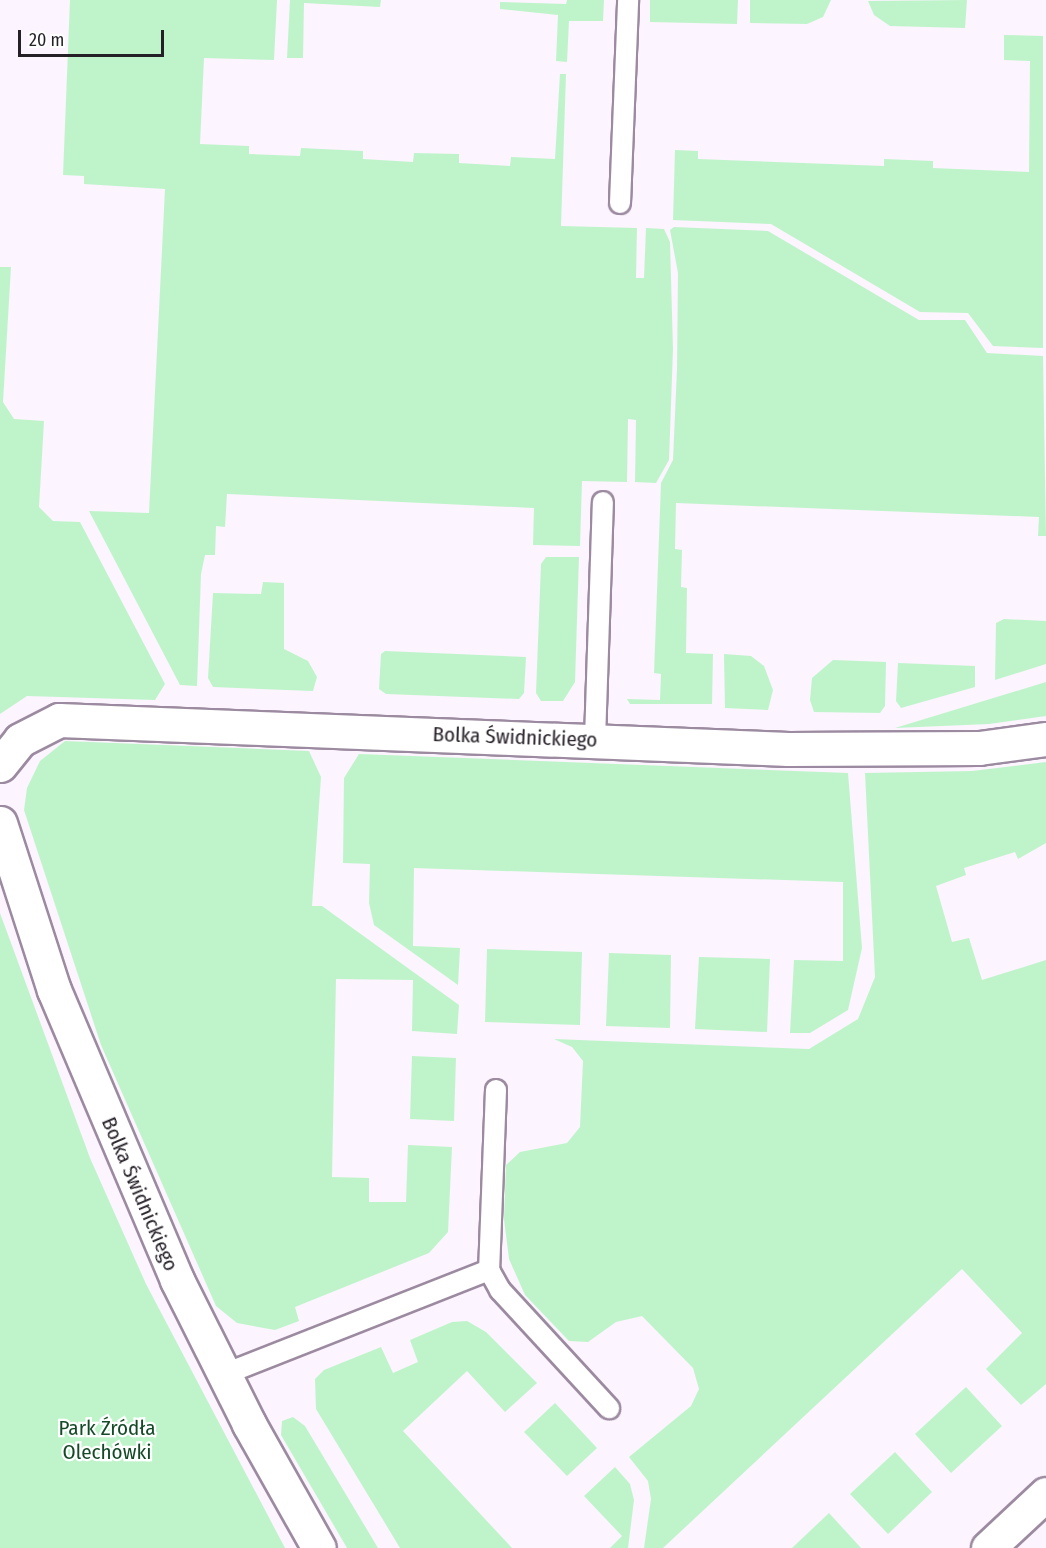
<!DOCTYPE html>
<html>
<head>
<meta charset="utf-8">
<style>
	body { margin:0 }
	#map { position:relative; width:1046px; height:1548px; overflow:hidden; background:#fcf4fe; font-family:"Fira Sans Condensed",sans-serif }
	div>[style] { position:absolute }
	.green>* { inset:0; background:#bff4cb }
	.roads { filter:drop-shadow(2px 0 #9c8ba0) drop-shadow(-2px 0 #9c8ba0) drop-shadow(0 2px #9c8ba0) drop-shadow(0 -2px #9c8ba0) }
	.service>* { height:20px; margin:-10px; padding:0 10px; transform-origin:10px; border-radius:10px; background:#fff }
	.minor>* { height:33px; margin:-16.5px; padding:0 16.5px; transform-origin:16.5px; border-radius:16.5px; background:#fff }
	span { translate:-50% -50%; white-space:nowrap; text-align:center; line-height:1.15; -webkit-text-stroke:4.5px #fff; paint-order:stroke }
	.street-label { font-size:21px; color:#251f27 }
	.park-label { font-size:21px; color:#144a27 }
	.scale { position:absolute; left:18px; top:30px; width:146px; height:27px; box-sizing:border-box; border:3px solid #251f27; border-top:0; padding-left:8px; font-size:18px; line-height:21px; white-space:nowrap; color:#251f27; -webkit-text-stroke:4px #fff; paint-order:stroke }
</style>
</head>
<body>
<div id="map">
	<div class="green">
		<i style="clip-path:polygon(70px 0,277px 0,274px 60px,204px 58px,200px 144px,249px 146px,249px 154px,300px 156px,301px 148px,363px 151px,363px 159px,413px 162px,414px 153px,459px 154px,459px 163px,510px 166px,511px 157px,555px 159px,560px 74px,566px 74px,561px 226px,637px 228px,636px 278px,644px 278px,646px 228px,664px 229px,670px 242px,673px 349px,669px 460px,656px 483px,635px 482px,636px 420px,628px 419px,627px 482px,582px 481px,580px 546px,533px 545px,534px 508px,227px 494px,225px 527px,216px 526px,215px 555px,205px 555px,201px 574px,197px 686px,180px 685px,89px 511px,149px 513px,165px 189px,84px 184px,84px 176px,63px 175px)"></i>
		<i style="clip-path:polygon(290px 0,381px 0,380px 7px,304px 3px,303px 58px,287px 58px)"></i>
		<i style="clip-path:polygon(567px 0,604px 0,603px 21px,569px 21px,567px 62px,556px 61px,558px 15px,500px 9px,500px 2px,566px 4px)"></i>
		<i style="clip-path:polygon(650px 0,738px 0,737px 24px,650px 22px)"></i>
		<i style="clip-path:polygon(750px 0,831px 0,823px 17px,807px 24px,750px 23px)"></i>
		<i style="clip-path:polygon(967px 0,965px 28px,890px 26px,874px 15px,868px 1px)"></i>
		<i style="clip-path:polygon(1004px 35px,1043px 36px,1043px 348px,993px 346px,968px 313px,920px 312px,771px 224px,673px 220px,675px 150px,698px 151px,698px 159px,884px 166px,884px 159px,933px 161px,933px 168px,1029px 172px,1030px 61px,1004px 60px)"></i>
		<i style="clip-path:polygon(674px 227px,768px 231px,919px 320px,965px 320px,987px 353px,1043px 356px,1046px 536px,1038px 536px,1039px 517px,676px 503px,675px 549px,682px 550px,681px 587px,687px 588px,686px 653px,713px 654px,712px 704px,630px 704px,627px 699px,660px 700px,661px 674px,654px 673px,661px 483px,673px 460px,677px 369px,678px 273px,670px 230px)"></i>
		<i style="clip-path:polygon(0 267px,11px 267px,3px 402px,14px 419px,44px 421px,39px 507px,53px 521px,80px 522px,165px 684px,155px 700px,27px 696px,0 714px)"></i>
		<i style="clip-path:polygon(546px 557px,579px 557px,575px 682px,563px 701px,541px 701px,536px 693px,541px 564px)"></i>
		<i style="clip-path:polygon(263px 582px,284px 583px,284px 649px,308px 661px,317px 677px,313px 691px,213px 687px,208px 678px,213px 593px,261px 594px)"></i>
		<i style="clip-path:polygon(1004px 619px,1046px 621px,1046px 664px,995px 680px,996px 623px)"></i>
		<i style="clip-path:polygon(385px 651px,526px 657px,524px 693px,519px 699px,386px 694px,379px 689px,381px 654px)"></i>
		<i style="clip-path:polygon(724px 654px,751px 656px,764px 666px,773px 690px,768px 710px,725px 708px)"></i>
		<i style="clip-path:polygon(833px 660px,886px 662px,885px 706px,880px 713px,814px 712px,810px 700px,812px 678px)"></i>
		<i style="clip-path:polygon(898px 663px,975px 666px,975px 687px,901px 708px,896px 701px)"></i>
		<i style="clip-path:polygon(1046px 682px,1046px 716px,989px 724px,895px 728px)"></i>
		<i style="clip-path:polygon(65px 741px,309px 751px,321px 777px,312px 906px,322px 906px,459px 1005px,457px 1034px,412px 1031px,413px 980px,336px 979px,332px 1177px,369px 1178px,369px 1202px,406px 1202px,408px 1145px,452px 1147px,448px 1232px,429px 1253px,295px 1307px,299px 1321px,275px 1330px,237px 1323px,216px 1306px,101px 1045px,24px 810px,27px 788px,40px 761px)"></i>
		<i style="clip-path:polygon(359px 754px,848px 773px,862px 948px,848px 1010px,810px 1033px,790px 1033px,794px 960px,843px 961px,843px 882px,414px 868px,413px 946px,460px 948px,458px 985px,374px 925px,369px 903px,370px 864px,343px 863px,344px 778px)"></i>
		<i style="clip-path:polygon(1046px 762px,1046px 843px,1018px 859px,1015px 852px,964px 868px,966px 875px,936px 886px,952px 942px,969px 938px,982px 980px,1046px 960px,1046px 1384px,1021px 1405px,986px 1369px,1022px 1333px,962px 1269px,663px 1548px,644px 1548px,651px 1499px,648px 1481px,629px 1457px,691px 1406px,699px 1389px,693px 1368px,642px 1316px,616px 1322px,588px 1342px,569px 1341px,525px 1295px,509px 1259px,504px 1219px,506px 1165px,520px 1152px,567px 1143px,580px 1127px,583px 1061px,572px 1047px,554px 1039px,809px 1049px,858px 1019px,875px 977px,865px 773px,972px 771px)"></i>
		<i style="clip-path:polygon(0 913px,90px 1158px,146px 1284px,285px 1548px,0 1548px)"></i>
		<i style="clip-path:polygon(487px 949px,582px 952px,580px 1025px,485px 1022px)"></i>
		<i style="clip-path:polygon(609px 953px,671px 955px,670px 1028px,606px 1026px)"></i>
		<i style="clip-path:polygon(699px 957px,770px 959px,767px 1032px,695px 1029px)"></i>
		<i style="clip-path:polygon(412px 1056px,456px 1058px,454px 1121px,410px 1119px)"></i>
		<i style="clip-path:polygon(467px 1321px,486px 1332px,537px 1383px,505px 1412px,467px 1371px,403px 1431px,512px 1548px,400px 1548px,316px 1409px,315px 1379px,324px 1370px,381px 1347px,393px 1373px,418px 1362px,410px 1340px,452px 1322px)"></i>
		<i style="clip-path:polygon(966px 1387px,1002px 1426px,951px 1473px,915px 1434px)"></i>
		<i style="clip-path:polygon(555px 1403px,597px 1448px,567px 1476px,524px 1432px)"></i>
		<i style="clip-path:polygon(293px 1417px,305px 1426px,378px 1548px,347px 1548px,281px 1435px,282px 1421px)"></i>
		<i style="clip-path:polygon(895px 1452px,932px 1492px,888px 1534px,850px 1494px)"></i>
		<i style="clip-path:polygon(615px 1467px,630px 1484px,634px 1500px,628px 1548px,610px 1548px,622px 1536px,584px 1496px)"></i>
		<i style="clip-path:polygon(829px 1513px,861px 1548px,792px 1548px)"></i>
	</div>
	<div class="roads">
		<div class="service">
			<i style="left:620px;top:203px;width:203px;rotate:-87.7deg"></i>
			<i style="left:595px;top:740px;width:238px;rotate:-88.1deg"></i>
			<i style="left:496px;top:1090px;width:180px;rotate:92.2deg"></i>
			<i style="left:489px;top:1270px;width:23px;rotate:61deg"></i>
			<i style="left:500px;top:1290px;width:161px;rotate:47.3deg"></i>
			<i style="left:225px;top:1374px;width:284px;rotate:-21.5deg"></i>
		</div>
		<div class="minor">
			<i style="left:0;top:765px;width:32px;rotate:-51deg"></i>
			<i style="left:20px;top:740px;width:44px;rotate:-27.1deg"></i>
			<i style="left:59px;top:720px;width:730px;rotate:2.28deg"></i>
			<i style="left:788px;top:749px;width:191px;rotate:-0.3deg"></i>
			<i style="left:979px;top:748px;width:68px;rotate:-7.7deg"></i>
			<i style="left:0;top:823px;width:176px;rotate:72.1deg"></i>
			<i style="left:54px;top:990px;width:315px;rotate:67deg"></i>
			<i style="left:177px;top:1280px;width:161px;rotate:63.4deg"></i>
			<i style="left:249px;top:1424px;width:142px;rotate:60.6deg"></i>
			<i style="left:988px;top:1548px;width:79px;rotate:-43deg"></i>
		</div>
	</div>
	<div class="street-label">
		<span style="left:515px;top:737px;rotate:2deg">Bolka Świdnickiego</span>
		<span style="left:140px;top:1194px;rotate:67deg">Bolka Świdnickiego</span>
	</div>
	<div class="park-label">
		<span style="left:107px;top:1440px">Park Źródła<br>Olechówki</span>
	</div>
	<div class="scale">20 m</div>
</div>
</body>
</html>
